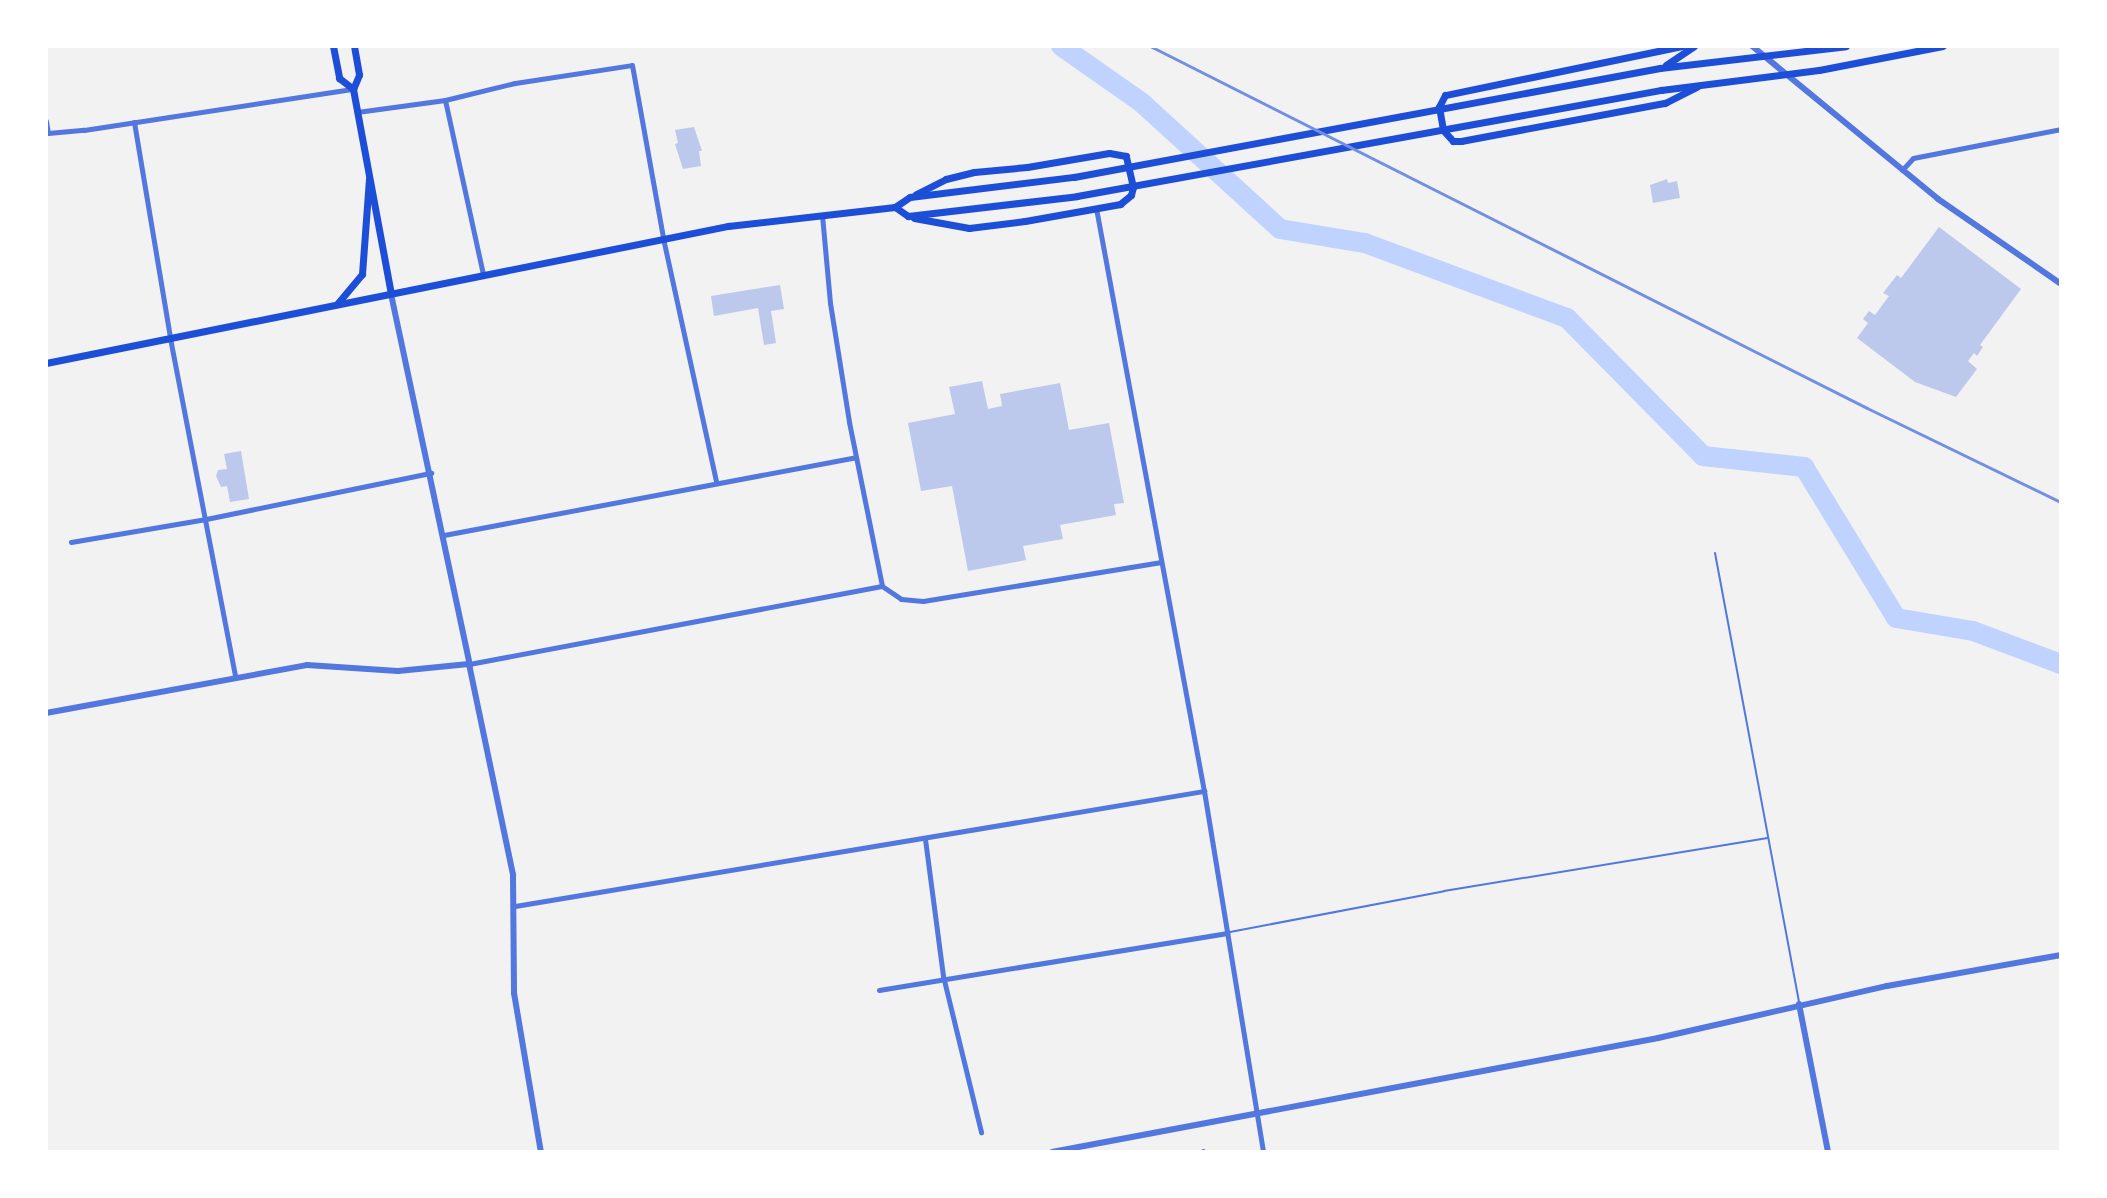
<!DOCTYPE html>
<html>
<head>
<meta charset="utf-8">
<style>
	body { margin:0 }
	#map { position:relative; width:2107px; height:1198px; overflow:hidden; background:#f2f2f2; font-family:"Varela Round",sans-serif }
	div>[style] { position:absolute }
	.river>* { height:20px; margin:-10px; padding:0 10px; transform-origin:10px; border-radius:10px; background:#bfd3fe }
	.building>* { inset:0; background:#bdc9ec }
	.service>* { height:2px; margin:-1px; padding:0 1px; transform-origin:1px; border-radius:1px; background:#5277de }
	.minor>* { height:5px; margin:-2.5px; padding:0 2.5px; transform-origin:2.5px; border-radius:2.5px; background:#5277de }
	.tertiary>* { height:6px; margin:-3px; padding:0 3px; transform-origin:3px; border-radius:3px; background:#5277de }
	.secondary>* { height:7px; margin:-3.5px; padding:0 3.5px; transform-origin:3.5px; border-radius:3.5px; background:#1d4ed8 }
	.primary>* { height:7px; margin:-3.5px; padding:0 3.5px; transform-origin:3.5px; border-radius:3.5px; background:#1d4ed8 }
	.rail>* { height:3px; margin:-1.5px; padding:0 1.5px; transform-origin:1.5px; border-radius:1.5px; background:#7290e2 }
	span { translate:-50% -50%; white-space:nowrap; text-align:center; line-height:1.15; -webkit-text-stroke:6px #fff; paint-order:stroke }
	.frame { position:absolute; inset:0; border:48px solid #fff; pointer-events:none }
</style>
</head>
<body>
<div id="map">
	<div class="river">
		<i style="left:1061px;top:46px;width:98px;rotate:35deg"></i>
		<i style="left:1141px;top:102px;width:188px;rotate:42.4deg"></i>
		<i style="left:1280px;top:229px;width:86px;rotate:9.4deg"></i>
		<i style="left:1365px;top:243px;width:215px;rotate:20.4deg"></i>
		<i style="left:1567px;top:318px;width:194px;rotate:45.4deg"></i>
		<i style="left:1703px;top:456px;width:102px;rotate:6.2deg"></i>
		<i style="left:1804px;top:467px;width:177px;rotate:58.6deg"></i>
		<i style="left:1896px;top:618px;width:78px;rotate:9.6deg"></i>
		<i style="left:1973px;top:631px;width:94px;rotate:20.6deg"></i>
	</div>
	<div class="building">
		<i style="clip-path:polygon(694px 127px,702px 151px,699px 151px,701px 166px,683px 169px,675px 144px,678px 143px,675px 130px)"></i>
		<i style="clip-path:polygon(1667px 179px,1668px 183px,1677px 181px,1680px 198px,1653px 203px,1650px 185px)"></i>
		<i style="clip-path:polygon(1939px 227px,2021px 289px,1980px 345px,1983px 347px,1977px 356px,1974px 353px,1968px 361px,1977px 369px,1956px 397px,1915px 382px,1857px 338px,1868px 323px,1863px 319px,1869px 311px,1875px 315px,1889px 296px,1883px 293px,1897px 275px,1901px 278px)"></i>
		<i style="clip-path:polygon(780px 285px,784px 309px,771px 311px,776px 343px,764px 345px,758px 308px,714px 316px,711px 296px)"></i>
		<i style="clip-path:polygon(982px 381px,988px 409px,1002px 406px,1000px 394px,1060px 383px,1069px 430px,1109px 423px,1124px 503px,1114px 504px,1116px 515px,1060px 525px,1063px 539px,1023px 546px,1026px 560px,968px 571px,952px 486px,921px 491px,908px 423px,955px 414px,949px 387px)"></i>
		<i style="clip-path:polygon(241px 451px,249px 499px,230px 502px,227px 486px,221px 487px,216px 476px,218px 470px,227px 469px,224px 454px)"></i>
	</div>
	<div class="service">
		<i style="left:1715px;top:553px;width:456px;rotate:79.4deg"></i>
		<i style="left:1230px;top:932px;width:218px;rotate:-10.8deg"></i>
		<i style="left:1444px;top:891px;width:328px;rotate:-9.3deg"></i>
	</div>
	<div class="minor">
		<i style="left:445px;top:100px;width:179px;rotate:77.7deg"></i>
		<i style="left:357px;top:112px;width:89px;rotate:-7.8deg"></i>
		<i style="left:445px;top:100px;width:72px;rotate:-13.7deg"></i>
		<i style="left:515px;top:83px;width:118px;rotate:-8.7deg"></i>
		<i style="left:632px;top:65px;width:176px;rotate:79.8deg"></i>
		<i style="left:663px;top:238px;width:250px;rotate:77.7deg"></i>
		<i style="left:46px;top:121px;width:12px;rotate:81deg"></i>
		<i style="left:48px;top:133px;width:36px;rotate:-5deg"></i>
		<i style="left:84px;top:130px;width:271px;rotate:-8.7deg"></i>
		<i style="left:134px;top:122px;width:219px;rotate:80.5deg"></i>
		<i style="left:170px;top:338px;width:344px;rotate:79.1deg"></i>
		<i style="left:1902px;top:170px;width:16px;rotate:-47deg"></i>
		<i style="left:1913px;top:158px;width:151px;rotate:-11.1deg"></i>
		<i style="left:1096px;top:208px;width:593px;rotate:79.51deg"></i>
		<i style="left:1204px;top:791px;width:366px;rotate:80.7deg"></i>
		<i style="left:822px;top:215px;width:88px;rotate:84.8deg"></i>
		<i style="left:830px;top:303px;width:121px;rotate:80.9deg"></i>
		<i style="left:849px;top:422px;width:167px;rotate:78.6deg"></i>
		<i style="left:444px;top:535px;width:419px;rotate:-10.7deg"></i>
		<i style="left:71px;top:542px;width:137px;rotate:-9.7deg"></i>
		<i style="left:206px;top:519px;width:230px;rotate:-11.6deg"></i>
		<i style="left:469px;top:664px;width:420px;rotate:-10.7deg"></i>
		<i style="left:882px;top:586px;width:23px;rotate:34deg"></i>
		<i style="left:901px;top:599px;width:22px;rotate:5deg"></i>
		<i style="left:923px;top:601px;width:240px;rotate:-9.3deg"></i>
		<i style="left:925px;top:839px;width:138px;rotate:82.5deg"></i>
		<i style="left:943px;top:976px;width:161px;rotate:76.3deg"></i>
		<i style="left:515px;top:906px;width:699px;rotate:-9.48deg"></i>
		<i style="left:879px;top:990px;width:353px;rotate:-9.3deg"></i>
		<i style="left:1203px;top:1151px;width:1px;rotate:90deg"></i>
	</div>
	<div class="tertiary">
		<i style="left:1752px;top:46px;width:241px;rotate:39.4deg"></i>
		<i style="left:1938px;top:199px;width:150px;rotate:34.6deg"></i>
		<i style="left:391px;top:294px;width:380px;rotate:78deg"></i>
		<i style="left:46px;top:713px;width:265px;rotate:-10.4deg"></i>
		<i style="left:307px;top:665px;width:91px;rotate:3.8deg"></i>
		<i style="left:398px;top:671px;width:71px;rotate:-5.6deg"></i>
		<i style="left:469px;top:664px;width:216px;rotate:78.2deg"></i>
		<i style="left:513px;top:875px;width:118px;rotate:89.5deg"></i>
		<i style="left:514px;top:993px;width:161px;rotate:80.4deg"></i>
		<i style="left:1799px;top:1004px;width:151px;rotate:78.9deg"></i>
		<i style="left:1052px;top:1152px;width:617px;rotate:-10.65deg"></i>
		<i style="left:1658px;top:1038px;width:235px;rotate:-12.8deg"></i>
		<i style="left:1887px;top:986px;width:177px;rotate:-10.1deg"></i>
	</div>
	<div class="secondary">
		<i style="left:333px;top:46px;width:33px;rotate:79deg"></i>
		<i style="left:339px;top:78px;width:18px;rotate:38deg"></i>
		<i style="left:354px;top:46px;width:29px;rotate:80deg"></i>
		<i style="left:359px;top:75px;width:15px;rotate:113deg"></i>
		<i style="left:353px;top:89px;width:208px;rotate:79.5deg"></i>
	</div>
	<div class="primary">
		<i style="left:1682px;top:46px;width:242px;rotate:168.3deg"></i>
		<i style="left:1445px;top:95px;width:13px;rotate:117deg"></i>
		<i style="left:1439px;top:107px;width:23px;rotate:80deg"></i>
		<i style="left:1443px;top:130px;width:15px;rotate:48deg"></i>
		<i style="left:1453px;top:141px;width:8px"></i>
		<i style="left:1461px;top:141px;width:208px;rotate:-10.6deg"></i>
		<i style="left:1665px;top:103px;width:36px;rotate:-27deg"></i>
		<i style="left:1666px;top:65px;width:34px;rotate:-34deg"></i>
		<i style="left:895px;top:207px;width:16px;rotate:35deg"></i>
		<i style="left:908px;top:216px;width:170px;rotate:-6.7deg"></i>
		<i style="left:1077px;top:196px;width:594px;rotate:-10.29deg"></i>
		<i style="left:1661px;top:90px;width:159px;rotate:-7.2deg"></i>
		<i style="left:1819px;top:70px;width:126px;rotate:-11deg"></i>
		<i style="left:914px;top:218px;width:56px;rotate:10.3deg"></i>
		<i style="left:969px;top:228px;width:56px;rotate:-7.1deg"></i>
		<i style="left:1025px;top:221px;width:97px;rotate:-10.1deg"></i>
		<i style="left:1120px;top:204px;width:14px;rotate:-39deg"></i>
		<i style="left:1131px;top:195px;width:8px;rotate:-76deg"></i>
		<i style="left:1133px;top:187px;width:32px;rotate:-103deg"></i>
		<i style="left:1126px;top:156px;width:17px;rotate:-170deg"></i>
		<i style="left:1109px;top:153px;width:83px;rotate:170.3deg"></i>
		<i style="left:1027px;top:167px;width:53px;rotate:174.6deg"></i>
		<i style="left:974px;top:172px;width:29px;rotate:166deg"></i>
		<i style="left:946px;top:179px;width:34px;rotate:153deg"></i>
		<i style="left:337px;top:304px;width:39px;rotate:-50deg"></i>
		<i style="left:362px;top:274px;width:95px;rotate:-85.8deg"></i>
		<i style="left:46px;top:363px;width:696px;rotate:-11.36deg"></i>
		<i style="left:728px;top:226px;width:168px;rotate:-6.5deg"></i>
		<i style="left:895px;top:207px;width:18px;rotate:-34deg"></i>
		<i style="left:910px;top:197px;width:165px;rotate:-7deg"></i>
		<i style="left:1074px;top:177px;width:596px;rotate:-10.54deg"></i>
		<i style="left:1660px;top:68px;width:187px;rotate:-6.7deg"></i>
	</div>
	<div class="rail">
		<i style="left:1150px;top:46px;width:803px;rotate:26.79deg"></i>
		<i style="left:1867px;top:408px;width:216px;rotate:25.9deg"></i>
	</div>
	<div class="frame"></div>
</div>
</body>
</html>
